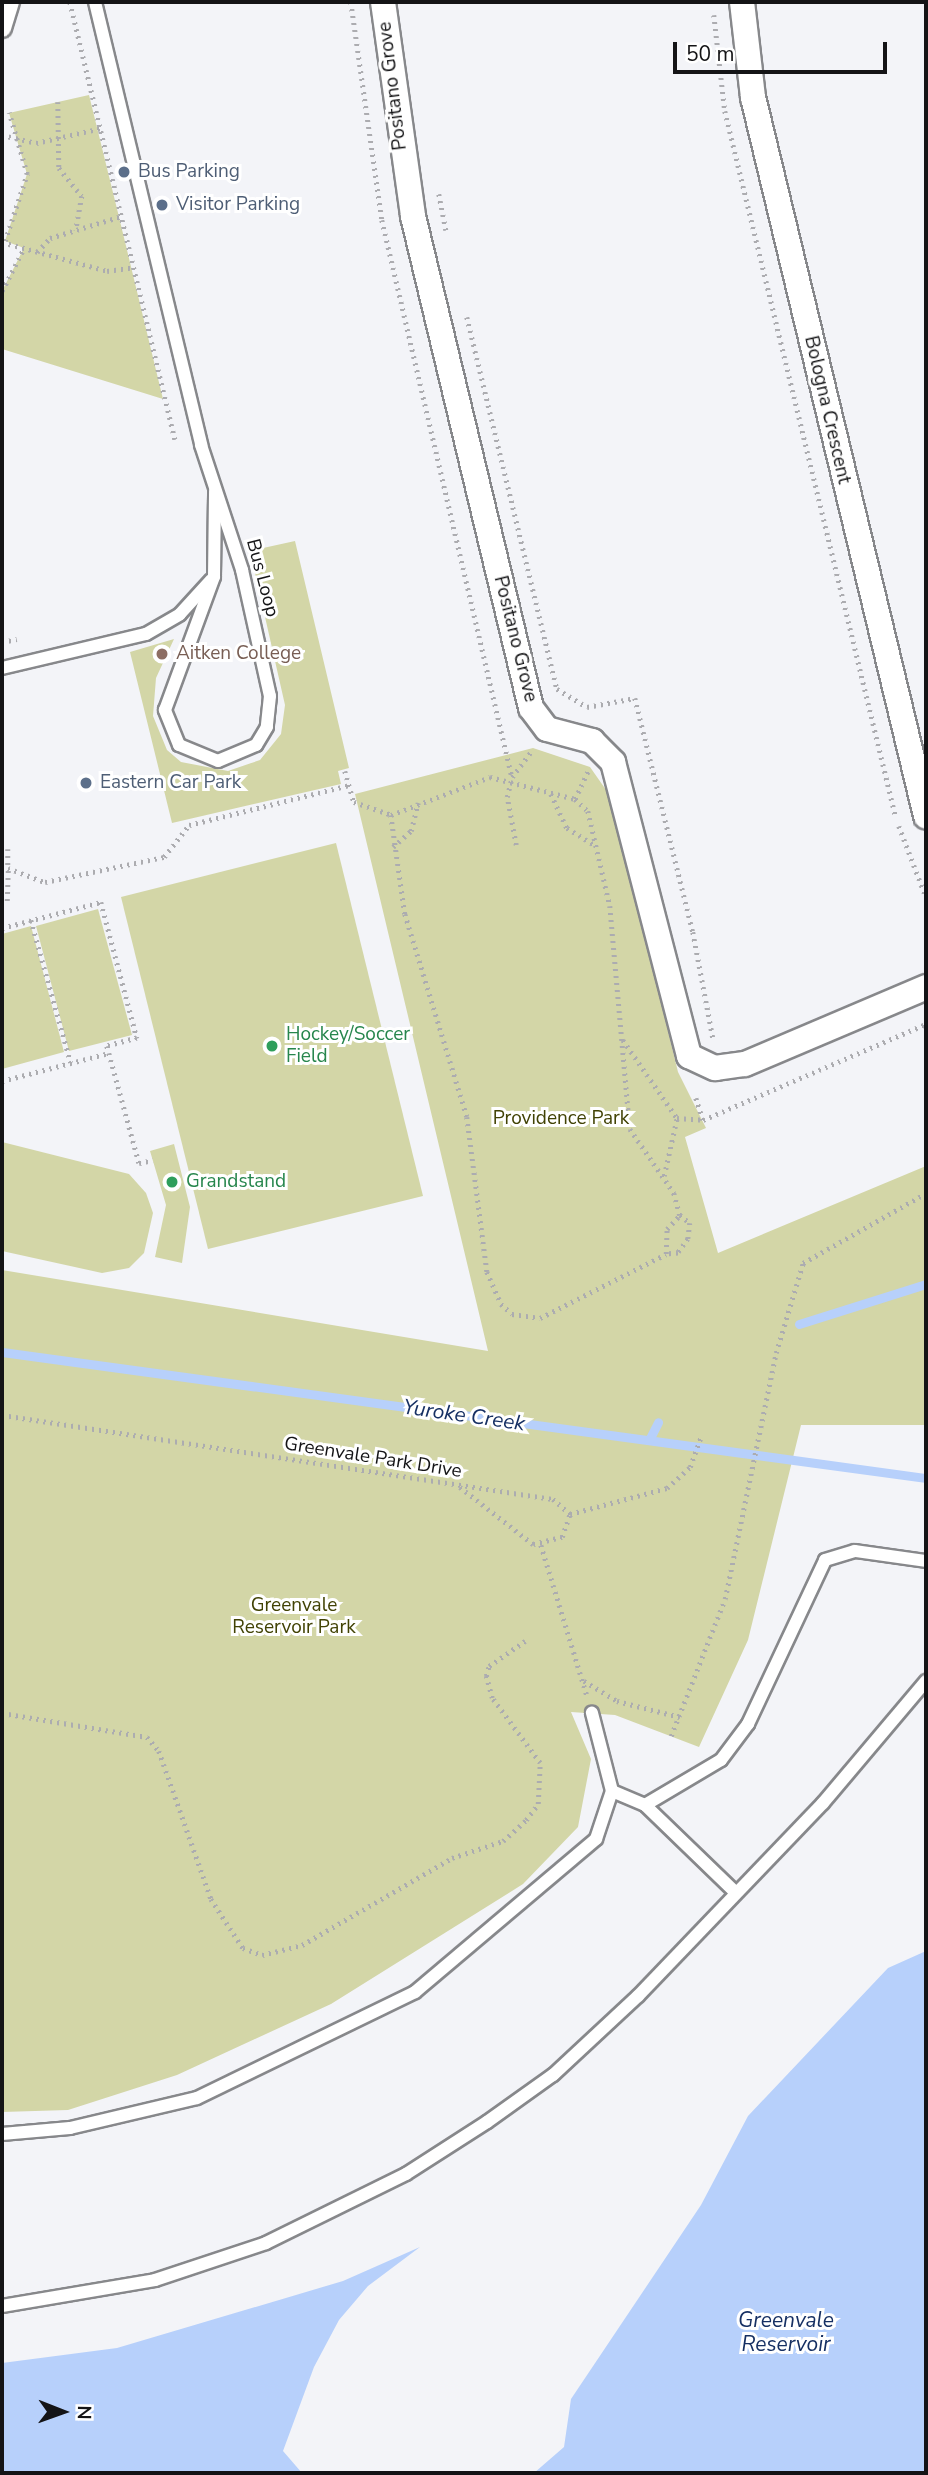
<!DOCTYPE html>
<html>
<head>
<meta charset="utf-8">
<style>
	body { margin:0 }
	#map { position:relative; width:928px; height:2475px; overflow:hidden; background:#f3f4f8; font-family:"Nunito Sans",sans-serif }
	div>[style] { position:absolute }
	.green>* { inset:0; background:#d3d6a7 }
	.water>* { inset:0; background:#b7d0fb }
	.stream>* { height:9px; margin:-4.5px; padding:0 4.5px; transform-origin:4.5px; border-radius:4.5px; background:#b7d0fb }
	.path>* { height:4.5px; margin-top:-2.25px; transform-origin:0; background:repeating-linear-gradient(90deg,#acacb0 0 2px,transparent 0 7px) }
	.roads { filter:drop-shadow(2px 0 #87888b) drop-shadow(-2px 0 #87888b) drop-shadow(0 2px #87888b) drop-shadow(0 -2px #87888b) }
	.service>* { height:12px; margin:-6px; padding:0 6px; transform-origin:6px; border-radius:6px; background:#fff }
	.pedestrian>* { height:18px; margin:-9px; padding:0 9px; transform-origin:9px; border-radius:9px; background:#fff }
	.minor>* { height:24px; margin:-12px; padding:0 12px; transform-origin:12px; border-radius:12px; background:#fff }
	.dots>* { width:19px; height:19px; translate:-50% -50%; box-sizing:border-box; border:4px solid #fff; border-radius:50% }
	span { translate:-50% -50%; white-space:nowrap; text-align:center; line-height:1.15; -webkit-text-stroke:6px #fff; paint-order:stroke }
	.street-label { font-size:19px; color:#141416 }
	.service-label { font-size:19px; color:#4e5e75 }
	.left { translate:0 -50%; text-align:left }
	.education-label { font-size:19px; color:#785e54 }
	.leisure-label { font-size:19px; color:#27864d }
	.park-label { font-size:19px; color:#414204 }
	.water-label { font-size:21px; color:#163063; font-style:italic }
	.frame { position:absolute; inset:0; border:4px solid #141416; pointer-events:none }
	.north { position:absolute; left:28px; top:2377px; width:70px; height:70px; -webkit-text-stroke:5px #fff; paint-order:stroke; rotate:91deg; font-size:19px; font-weight:700; line-height:28px; text-align:center; color:#141416 }
	.north::after { content:''; display:block; margin:auto; width:24px; height:32px; background:#141416; clip-path:polygon(50% 0,100% 100%,50% 72%,0 100%) }
	.scale { position:absolute; left:673px; top:42px; width:214px; height:32px; box-sizing:border-box; border:4px solid #141416; border-top:0; padding-left:9px; font-size:21px; line-height:24px; white-space:nowrap; color:#141416; -webkit-text-stroke:5px #fff; paint-order:stroke }
</style>
</head>
<body>
<div id="map">
	<div class="green">
		<i style="clip-path:polygon(89px 95px,119px 217px,163px 399px,2px 349px,2px 291px,24px 248px,5px 241px,27px 174px,9px 113px)"></i>
		<i style="clip-path:polygon(295px 541px,349px 768px,338px 771px,341px 784px,172px 823px,130px 652px,174px 639px,156px 678px,153px 716px,167px 750px,181px 762px,228px 771px,260px 760px,281px 734px,285px 705px,250px 551px)"></i>
		<i style="clip-path:polygon(533px 748px,590px 767px,611px 797px,678px 1072px,706px 1128px,685px 1137px,718px 1253px,926px 1166px,926px 1425px,801px 1425px,748px 1640px,699px 1747px,615px 1715px,571px 1712px,591px 1759px,578px 1827px,523px 1884px,331px 2004px,177px 2075px,68px 2110px,2px 2112px,2px 1270px,488px 1351px,355px 794px)"></i>
		<i style="clip-path:polygon(336px 843px,423px 1196px,208px 1249px,121px 897px)"></i>
		<i style="clip-path:polygon(98px 909px,132px 1035px,69px 1051px,36px 926px)"></i>
		<i style="clip-path:polygon(31px 926px,64px 1052px,2px 1069px,2px 934px)"></i>
		<i style="clip-path:polygon(2px 1142px,129px 1174px,146px 1193px,153px 1213px,144px 1253px,129px 1268px,102px 1273px,2px 1251px)"></i>
		<i style="clip-path:polygon(174px 1144px,190px 1207px,182px 1263px,155px 1257px,166px 1205px,150px 1151px)"></i>
	</div>
	<div class="water">
		<i style="clip-path:polygon(926px 1951px,926px 2473px,534px 2473px,564px 2447px,571px 2399px,701px 2205px,748px 2116px,888px 1968px)"></i>
		<i style="clip-path:polygon(420px 2247px,368px 2286px,339px 2320px,314px 2367px,283px 2451px,302px 2473px,2px 2473px,2px 2363px,117px 2348px,343px 2281px)"></i>
	</div>
	<div class="stream">
		<i style="left:799px;top:1324px;width:133px;rotate:-17.5deg"></i>
		<i style="left:2px;top:1352px;width:933px;rotate:7.77deg"></i>
		<i style="left:649px;top:1440px;width:20px;rotate:-63deg"></i>
	</div>
	<div class="path">
		<i style="left:70px;top:2px;width:450px;rotate:76.5deg"></i>
		<i style="left:351px;top:2px;width:220px;rotate:81.9deg"></i>
		<i style="left:382px;top:220px;width:572px;rotate:76.86deg"></i>
		<i style="left:714px;top:15px;width:97px;rotate:83.5deg"></i>
		<i style="left:725px;top:111px;width:727px;rotate:76.4deg"></i>
		<i style="left:58px;top:102px;width:66px;rotate:89.1deg"></i>
		<i style="left:59px;top:168px;width:36px;rotate:51deg"></i>
		<i style="left:82px;top:196px;width:35px;rotate:100deg"></i>
		<i style="left:2px;top:135px;width:35px;rotate:13deg"></i>
		<i style="left:36px;top:143px;width:68px;rotate:-12.8deg"></i>
		<i style="left:439px;top:194px;width:37px;rotate:79deg"></i>
		<i style="left:5px;top:241px;width:71px;rotate:-71.8deg"></i>
		<i style="left:27px;top:174px;width:64px;rotate:-106.4deg"></i>
		<i style="left:2px;top:242px;width:109px;rotate:15.4deg"></i>
		<i style="left:107px;top:271px;width:27px;rotate:-8deg"></i>
		<i style="left:37px;top:252px;width:19px;rotate:-47deg"></i>
		<i style="left:50px;top:238px;width:75px;rotate:-17deg"></i>
		<i style="left:2px;top:291px;width:48px;rotate:-62.9deg"></i>
		<i style="left:467px;top:317px;width:383px;rotate:76.4deg"></i>
		<i style="left:557px;top:689px;width:35px;rotate:31deg"></i>
		<i style="left:587px;top:707px;width:49px;rotate:-10.6deg"></i>
		<i style="left:635px;top:698px;width:241px;rotate:76.1deg"></i>
		<i style="left:693px;top:932px;width:108px;rotate:79.3deg"></i>
		<i style="left:2px;top:642px;width:15px;rotate:-11deg"></i>
		<i style="left:345px;top:771px;width:32px;rotate:74deg"></i>
		<i style="left:354px;top:802px;width:39px;rotate:19deg"></i>
		<i style="left:391px;top:815px;width:106px;rotate:-21deg"></i>
		<i style="left:490px;top:777px;width:88px;rotate:14.5deg"></i>
		<i style="left:575px;top:799px;width:18px;rotate:43deg"></i>
		<i style="left:588px;top:811px;width:98px;rotate:77deg"></i>
		<i style="left:610px;top:906px;width:224px;rotate:84.9deg"></i>
		<i style="left:630px;top:1129px;width:78px;rotate:55.5deg"></i>
		<i style="left:674px;top:1193px;width:23px;rotate:75deg"></i>
		<i style="left:551px;top:794px;width:38px;rotate:65deg"></i>
		<i style="left:567px;top:828px;width:34px;rotate:32deg"></i>
		<i style="left:575px;top:799px;width:31px;rotate:-65deg"></i>
		<i style="left:391px;top:815px;width:100px;rotate:82deg"></i>
		<i style="left:405px;top:914px;width:212px;rotate:73deg"></i>
		<i style="left:467px;top:1117px;width:156px;rotate:82.6deg"></i>
		<i style="left:487px;top:1272px;width:35px;rotate:66deg"></i>
		<i style="left:501px;top:1304px;width:15px;rotate:42deg"></i>
		<i style="left:512px;top:1314px;width:28px;rotate:8deg"></i>
		<i style="left:540px;top:1318px;width:141px;rotate:-26.9deg"></i>
		<i style="left:899px;top:826px;width:76px;rotate:69.2deg"></i>
		<i style="left:516px;top:845px;width:49px;rotate:-100.6deg"></i>
		<i style="left:507px;top:797px;width:21px;rotate:-76deg"></i>
		<i style="left:512px;top:777px;width:34px;rotate:-53deg"></i>
		<i style="left:393px;top:847px;width:24px;rotate:-42deg"></i>
		<i style="left:411px;top:831px;width:29px;rotate:-76deg"></i>
		<i style="left:8px;top:849px;width:19px;rotate:90deg"></i>
		<i style="left:8px;top:868px;width:40px;rotate:21deg"></i>
		<i style="left:45px;top:882px;width:122px;rotate:-11.9deg"></i>
		<i style="left:164px;top:857px;width:41px;rotate:-52deg"></i>
		<i style="left:189px;top:825px;width:165px;rotate:-14deg"></i>
		<i style="left:2px;top:902px;width:5px;rotate:-11deg"></i>
		<i style="left:7px;top:901px;width:33px;rotate:-88deg"></i>
		<i style="left:31px;top:920px;width:148px;rotate:74.4deg"></i>
		<i style="left:2px;top:928px;width:102px;rotate:-14.7deg"></i>
		<i style="left:101px;top:902px;width:141px;rotate:75.2deg"></i>
		<i style="left:137px;top:1038px;width:31px;rotate:165deg"></i>
		<i style="left:107px;top:1046px;width:7px;rotate:74deg"></i>
		<i style="left:623px;top:1040px;width:95px;rotate:55.3deg"></i>
		<i style="left:677px;top:1118px;width:26px;rotate:4deg"></i>
		<i style="left:703px;top:1120px;width:243px;rotate:-23.3deg"></i>
		<i style="left:2px;top:1081px;width:111px;rotate:-14.7deg"></i>
		<i style="left:109px;top:1053px;width:114px;rotate:74.7deg"></i>
		<i style="left:139px;top:1163px;width:14px;rotate:-12deg"></i>
		<i style="left:696px;top:1098px;width:23px;rotate:72deg"></i>
		<i style="left:664px;top:1176px;width:59px;rotate:-77.4deg"></i>
		<i style="left:680px;top:1215px;width:13px;rotate:39deg"></i>
		<i style="left:690px;top:1223px;width:16px;rotate:97deg"></i>
		<i style="left:688px;top:1239px;width:17px;rotate:126deg"></i>
		<i style="left:678px;top:1253px;width:12px;rotate:175deg"></i>
		<i style="left:666px;top:1254px;width:25px;rotate:-88deg"></i>
		<i style="left:667px;top:1229px;width:19px;rotate:-47deg"></i>
		<i style="left:2px;top:1415px;width:557px;rotate:8.67deg"></i>
		<i style="left:553px;top:1499px;width:23px;rotate:41deg"></i>
		<i style="left:460px;top:1487px;width:93px;rotate:38deg"></i>
		<i style="left:533px;top:1544px;width:30px;rotate:-14deg"></i>
		<i style="left:562px;top:1537px;width:24px;rotate:-71deg"></i>
		<i style="left:570px;top:1514px;width:100px;rotate:-15deg"></i>
		<i style="left:667px;top:1488px;width:31px;rotate:-42deg"></i>
		<i style="left:690px;top:1467px;width:32px;rotate:-70deg"></i>
		<i style="left:541px;top:1545px;width:157px;rotate:73deg"></i>
		<i style="left:584px;top:1681px;width:39px;rotate:31deg"></i>
		<i style="left:617px;top:1701px;width:65px;rotate:14.3deg"></i>
		<i style="left:2px;top:1713px;width:147px;rotate:9.4deg"></i>
		<i style="left:147px;top:1737px;width:18px;rotate:49deg"></i>
		<i style="left:159px;top:1751px;width:157px;rotate:70.6deg"></i>
		<i style="left:211px;top:1899px;width:59px;rotate:56.9deg"></i>
		<i style="left:243px;top:1948px;width:20px;rotate:20deg"></i>
		<i style="left:262px;top:1955px;width:41px;rotate:-14deg"></i>
		<i style="left:302px;top:1945px;width:173px;rotate:-30.1deg"></i>
		<i style="left:452px;top:1858px;width:54px;rotate:-18.4deg"></i>
		<i style="left:503px;top:1841px;width:31px;rotate:-42deg"></i>
		<i style="left:526px;top:1820px;width:20px;rotate:-53deg"></i>
		<i style="left:538px;top:1804px;width:41px;rotate:-87.2deg"></i>
		<i style="left:540px;top:1763px;width:81px;rotate:-126.4deg"></i>
		<i style="left:492px;top:1698px;width:23px;rotate:-105deg"></i>
		<i style="left:486px;top:1676px;width:10px;rotate:-73deg"></i>
		<i style="left:489px;top:1666px;width:44px;rotate:-34.8deg"></i>
		<i style="left:671px;top:1736px;width:147px;rotate:-68.5deg"></i>
		<i style="left:725px;top:1599px;width:251px;rotate:-78.3deg"></i>
		<i style="left:776px;top:1353px;width:94px;rotate:-73.3deg"></i>
		<i style="left:803px;top:1263px;width:142px;rotate:-29.6deg"></i>
	</div>
	<div class="roads">
		<div class="service">
			<i style="left:95px;top:2px;width:456px;rotate:76.5deg"></i>
			<i style="left:201px;top:445px;width:132px;rotate:71.8deg"></i>
			<i style="left:242px;top:570px;width:129px;rotate:77.5deg"></i>
			<i style="left:270px;top:696px;width:31px;rotate:96deg"></i>
			<i style="left:267px;top:727px;width:21px;rotate:121deg"></i>
			<i style="left:256px;top:745px;width:41px;rotate:157.2deg"></i>
			<i style="left:218px;top:761px;width:42px;rotate:-157.7deg"></i>
			<i style="left:179px;top:745px;width:38px;rotate:-112deg"></i>
			<i style="left:165px;top:710px;width:142px;rotate:-69.8deg"></i>
			<i style="left:214px;top:577px;width:86px;rotate:-89.3deg"></i>
			<i style="left:2px;top:668px;width:148px;rotate:-13.3deg"></i>
			<i style="left:146px;top:634px;width:39px;rotate:-30deg"></i>
			<i style="left:180px;top:614px;width:46px;rotate:-47.6deg"></i>
			<i style="left:612px;top:1791px;width:36px;rotate:23deg"></i>
			<i style="left:645px;top:1805px;width:125px;rotate:44deg"></i>
			<i style="left:645px;top:1805px;width:88px;rotate:-30.6deg"></i>
			<i style="left:721px;top:1760px;width:45px;rotate:-53.1deg"></i>
			<i style="left:748px;top:1724px;width:181px;rotate:-64.8deg"></i>
			<i style="left:825px;top:1560px;width:31px;rotate:-17deg"></i>
			<i style="left:855px;top:1551px;width:72px;rotate:8deg"></i>
			<i style="left:2px;top:2134px;width:68px;rotate:-5deg"></i>
			<i style="left:70px;top:2128px;width:130px;rotate:-13.3deg"></i>
			<i style="left:197px;top:2098px;width:242px;rotate:-25.9deg"></i>
			<i style="left:415px;top:1992px;width:237px;rotate:-40.2deg"></i>
			<i style="left:596px;top:1839px;width:51px;rotate:-71.6deg"></i>
			<i style="left:612px;top:1791px;width:81px;rotate:-104.4deg"></i>
			<i style="left:2px;top:2306px;width:155px;rotate:-9.6deg"></i>
			<i style="left:155px;top:2280px;width:117px;rotate:-18.4deg"></i>
			<i style="left:266px;top:2243px;width:156px;rotate:-26.2deg"></i>
			<i style="left:406px;top:2174px;width:96px;rotate:-32.7deg"></i>
			<i style="left:487px;top:2122px;width:81px;rotate:-35.5deg"></i>
			<i style="left:553px;top:2075px;width:116px;rotate:-42.9deg"></i>
			<i style="left:638px;top:1996px;width:267px;rotate:-46.2deg"></i>
			<i style="left:823px;top:1803px;width:160px;rotate:-49.8deg"></i>
		</div>
		<div class="pedestrian">
			<i style="left:2px;top:28px;width:27px;rotate:-73deg"></i>
		</div>
		<div class="minor">
			<i style="left:383px;top:2px;width:216px;rotate:82deg"></i>
			<i style="left:413px;top:216px;width:506px;rotate:76.51deg"></i>
			<i style="left:531px;top:708px;width:26px;rotate:53deg"></i>
			<i style="left:547px;top:729px;width:47px;rotate:14.9deg"></i>
			<i style="left:592px;top:741px;width:30px;rotate:45deg"></i>
			<i style="left:613px;top:762px;width:304px;rotate:75.5deg"></i>
			<i style="left:689px;top:1056px;width:29px;rotate:25deg"></i>
			<i style="left:715px;top:1068px;width:30px;rotate:-8deg"></i>
			<i style="left:745px;top:1064px;width:197px;rotate:-23deg"></i>
			<i style="left:742px;top:2px;width:96px;rotate:83.4deg"></i>
			<i style="left:753px;top:97px;width:740px;rotate:76.47deg"></i>
		</div>
	</div>
	<div class="dots">
		<i style="left:124px;top:172px;background:#5c6f8a"></i>
		<i style="left:162px;top:205px;background:#5c6f8a"></i>
		<i style="left:162px;top:654px;background:#8d6e63"></i>
		<i style="left:86px;top:783px;background:#5c6f8a"></i>
		<i style="left:272px;top:1046px;background:#2e9e5b"></i>
		<i style="left:172px;top:1182px;background:#2e9e5b"></i>
	</div>
	<div class="street-label">
		<span style="left:393px;top:86px;rotate:-97deg">Positano Grove</span>
		<span style="left:827px;top:410px;rotate:77deg">Bologna Crescent</span>
		<span style="left:262px;top:578px;rotate:75deg">Bus Loop</span>
		<span style="left:515px;top:639px;rotate:76deg">Positano Grove</span>
		<span style="left:373px;top:1458px;rotate:9deg">Greenvale Park Drive</span>
	</div>
	<div class="service-label">
		<span class="left" style="left:138px;top:172px">Bus Parking</span>
		<span class="left" style="left:176px;top:205px">Visitor Parking</span>
		<span class="left" style="left:100px;top:783px">Eastern Car Park</span>
	</div>
	<div class="education-label">
		<span class="left" style="left:176px;top:654px">Aitken College</span>
	</div>
	<div class="leisure-label">
		<span class="left" style="left:286px;top:1046px">Hockey/Soccer<br>Field</span>
		<span class="left" style="left:186px;top:1182px">Grandstand</span>
	</div>
	<div class="park-label">
		<span style="left:561px;top:1119px">Providence Park</span>
		<span style="left:294px;top:1617px">Greenvale<br>Reservoir Park</span>
	</div>
	<div class="water-label">
		<span style="left:464px;top:1415px;rotate:8deg">Yuroke Creek</span>
		<span style="left:786px;top:2332px">Greenvale<br>Reservoir</span>
	</div>
	<div class="frame"></div>
	<div class="north">N</div>
	<div class="scale">50 m</div>
</div>
</body>
</html>
